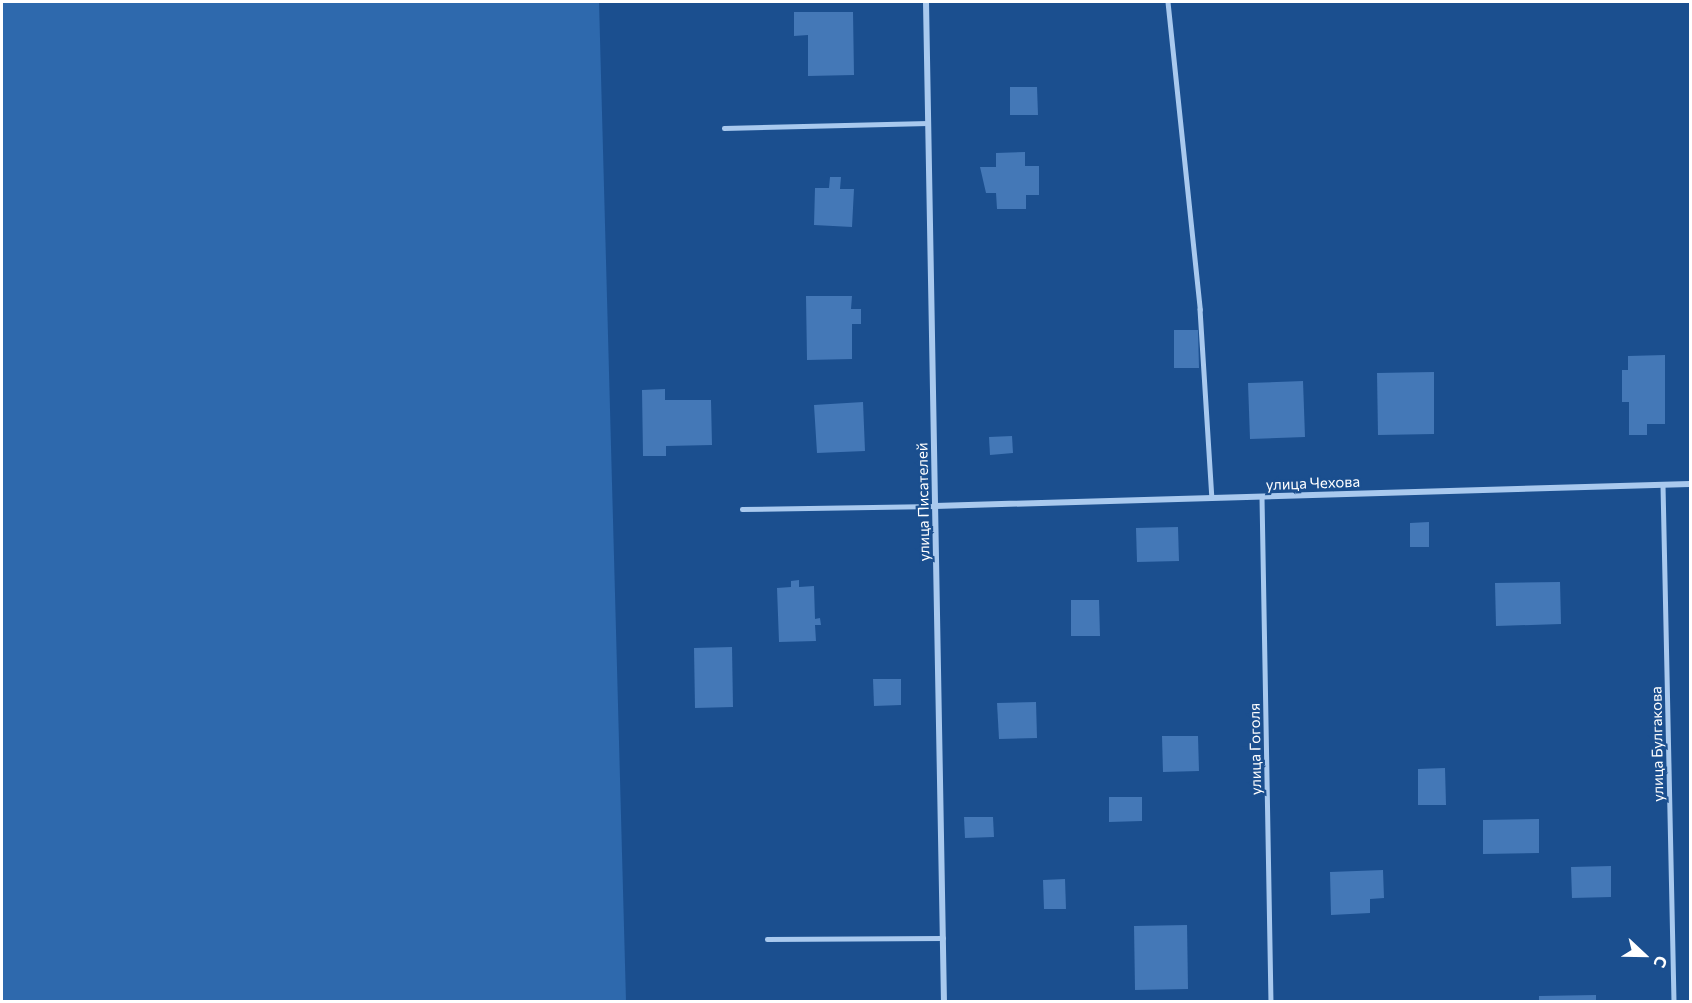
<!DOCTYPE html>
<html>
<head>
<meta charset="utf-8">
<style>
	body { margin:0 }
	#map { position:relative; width:1692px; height:1003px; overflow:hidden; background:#1b4f8f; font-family:Commissioner,sans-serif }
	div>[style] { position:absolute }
	.green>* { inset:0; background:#2e69ad }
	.building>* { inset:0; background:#4478b7 }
	.lane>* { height:4.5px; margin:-2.25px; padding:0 2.25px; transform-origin:2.25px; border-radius:2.25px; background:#a9c9ee }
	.street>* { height:6px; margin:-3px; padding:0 3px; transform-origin:3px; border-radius:3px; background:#a9c9ee }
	span { translate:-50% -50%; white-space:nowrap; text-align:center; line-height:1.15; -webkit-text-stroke:4.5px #1b4f8f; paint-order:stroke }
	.street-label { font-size:15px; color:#fff }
	.frame { position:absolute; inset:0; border:3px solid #fff; pointer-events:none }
	.north { position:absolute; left:1614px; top:925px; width:60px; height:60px; -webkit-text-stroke:4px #1b4f8f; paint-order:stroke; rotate:112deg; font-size:16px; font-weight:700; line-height:24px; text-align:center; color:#fff }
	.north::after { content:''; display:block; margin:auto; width:21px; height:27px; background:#fff; clip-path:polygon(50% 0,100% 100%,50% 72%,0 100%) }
</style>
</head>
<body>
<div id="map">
	<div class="green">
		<i style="clip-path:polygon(2px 2px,599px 2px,626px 1001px,2px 1001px)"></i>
	</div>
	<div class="building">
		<i style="clip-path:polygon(794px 12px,853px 12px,854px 75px,808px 76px,808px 35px,794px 36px)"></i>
		<i style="clip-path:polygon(1010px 87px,1037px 87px,1038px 115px,1010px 115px)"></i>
		<i style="clip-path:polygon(1025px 152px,1025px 166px,1039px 166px,1039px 195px,1026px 195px,1026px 209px,997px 209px,996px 193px,986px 193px,980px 167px,996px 167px,996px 153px)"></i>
		<i style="clip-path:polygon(830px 177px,841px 177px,840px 189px,854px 189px,852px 227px,814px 225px,815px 188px,829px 188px)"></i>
		<i style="clip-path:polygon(806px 296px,852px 296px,851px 309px,861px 309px,861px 324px,852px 324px,852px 359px,807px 360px)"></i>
		<i style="clip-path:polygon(1174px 330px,1198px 330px,1199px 368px,1174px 368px)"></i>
		<i style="clip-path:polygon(1665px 355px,1665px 424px,1647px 424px,1647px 435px,1629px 435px,1629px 402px,1622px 402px,1622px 370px,1628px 370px,1628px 356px)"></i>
		<i style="clip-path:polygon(1434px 372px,1434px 434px,1378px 435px,1377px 373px)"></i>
		<i style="clip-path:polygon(1303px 381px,1305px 437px,1250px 439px,1248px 383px)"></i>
		<i style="clip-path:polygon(665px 389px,665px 400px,711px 400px,712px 445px,666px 446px,666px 456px,643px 456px,642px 390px)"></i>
		<i style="clip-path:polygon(863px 402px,865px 451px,817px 453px,814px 405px)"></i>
		<i style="clip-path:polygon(1012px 436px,1013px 453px,990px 455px,989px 437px)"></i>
		<i style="clip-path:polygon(1429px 522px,1429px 547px,1410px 547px,1410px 523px)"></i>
		<i style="clip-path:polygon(1178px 527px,1179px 561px,1137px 562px,1136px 528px)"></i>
		<i style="clip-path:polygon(799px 580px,799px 587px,814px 586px,815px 619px,820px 618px,821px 625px,815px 625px,816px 641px,779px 642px,777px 588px,791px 587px,791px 581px)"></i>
		<i style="clip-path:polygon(1560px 582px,1561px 624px,1496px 626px,1495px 583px)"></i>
		<i style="clip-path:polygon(1071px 600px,1099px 600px,1100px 636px,1071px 636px)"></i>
		<i style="clip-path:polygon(732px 647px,733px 707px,695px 708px,694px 648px)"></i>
		<i style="clip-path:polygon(873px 679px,901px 679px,901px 705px,874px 706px)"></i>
		<i style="clip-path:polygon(1036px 702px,1037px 738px,999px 739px,997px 703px)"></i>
		<i style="clip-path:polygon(1162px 736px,1198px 736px,1199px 771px,1163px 772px)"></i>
		<i style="clip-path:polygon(1445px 768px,1446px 805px,1418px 805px,1418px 769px)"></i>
		<i style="clip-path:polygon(1109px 797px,1142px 797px,1142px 821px,1109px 822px)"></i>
		<i style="clip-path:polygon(964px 817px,993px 817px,994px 837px,965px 838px)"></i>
		<i style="clip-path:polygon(1539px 819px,1539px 853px,1483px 854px,1483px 820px)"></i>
		<i style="clip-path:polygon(1611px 866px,1611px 897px,1572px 898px,1571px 867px)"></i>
		<i style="clip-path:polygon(1383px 870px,1384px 898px,1370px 899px,1370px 913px,1331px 915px,1330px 872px)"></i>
		<i style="clip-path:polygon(1065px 879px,1066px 909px,1044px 909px,1043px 880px)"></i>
		<i style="clip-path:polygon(1187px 925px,1188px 989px,1135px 990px,1134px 926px)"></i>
		<i style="clip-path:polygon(1596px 995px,1596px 1002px,1539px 1002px,1539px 996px)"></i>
	</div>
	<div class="lane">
		<i style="left:1168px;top:2px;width:309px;rotate:84deg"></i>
		<i style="left:1200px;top:309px;width:189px;rotate:86.4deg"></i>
		<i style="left:724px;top:128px;width:204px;rotate:-1.4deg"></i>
		<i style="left:1663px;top:485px;width:517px;rotate:88.78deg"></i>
		<i style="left:1262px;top:497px;width:505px;rotate:88.98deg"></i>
		<i style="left:742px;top:509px;width:193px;rotate:-0.9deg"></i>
		<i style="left:767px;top:939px;width:176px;rotate:-0.3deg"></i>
	</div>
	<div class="street">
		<i style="left:926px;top:2px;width:1000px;rotate:88.97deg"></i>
		<i style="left:935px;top:506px;width:755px;rotate:-1.67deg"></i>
	</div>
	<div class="street-label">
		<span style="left:1313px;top:483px;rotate:-2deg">улица Чехова</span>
		<span style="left:923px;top:502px;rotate:-91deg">улица Писателей</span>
		<span style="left:1657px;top:744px;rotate:-91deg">улица Булгакова</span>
		<span style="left:1255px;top:749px;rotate:-91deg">улица Гоголя</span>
	</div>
	<div class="frame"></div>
	<div class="north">С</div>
</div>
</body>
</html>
